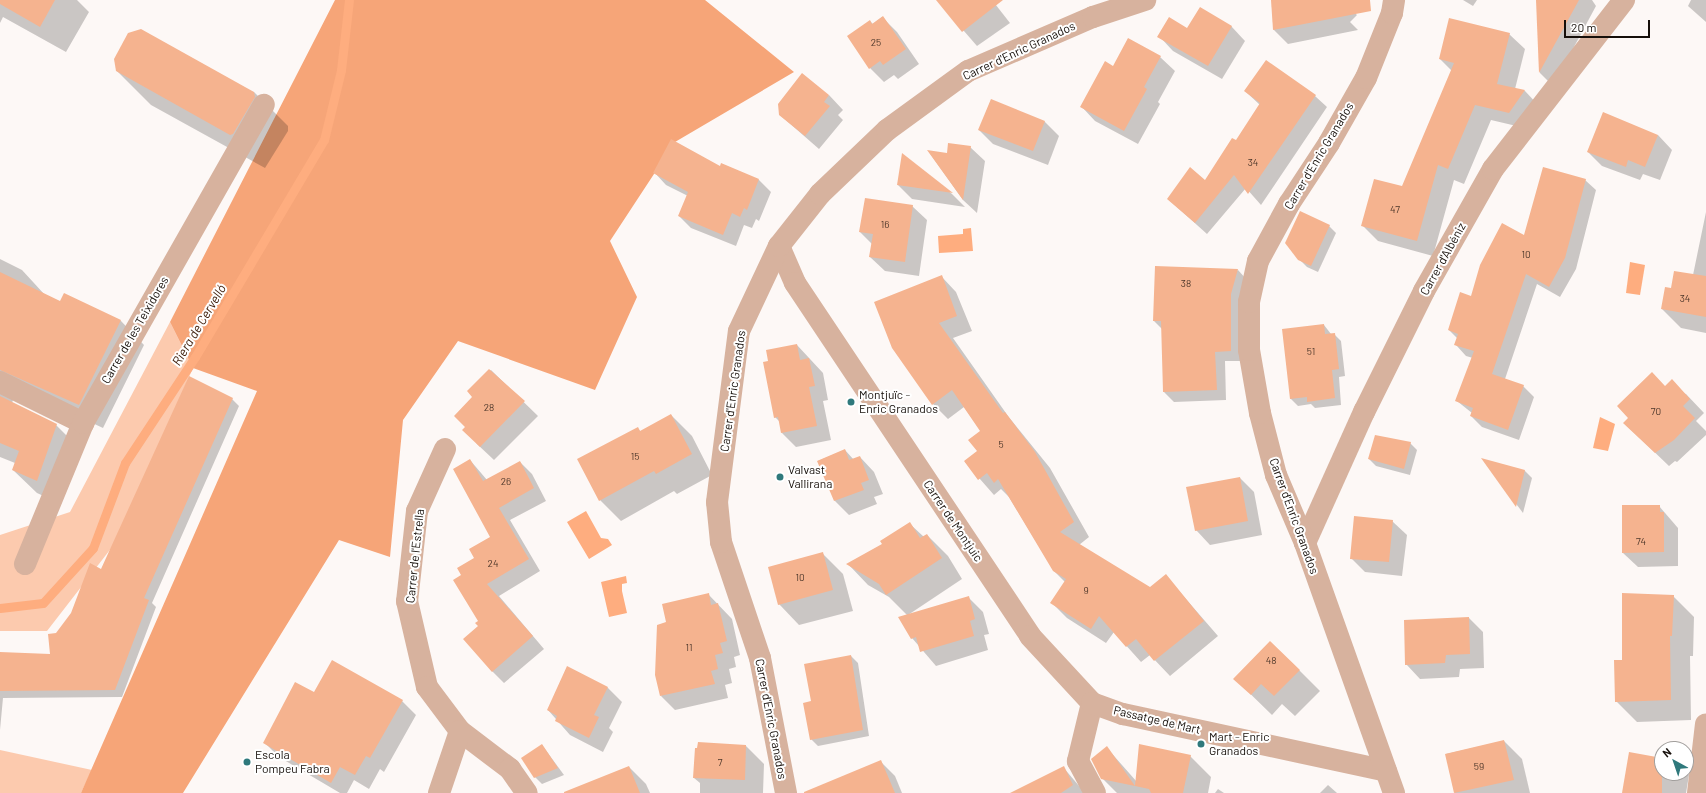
<!DOCTYPE html>
<html>
<head>
<meta charset="utf-8">
<style>
	body { margin:0 }
	#map { position:relative; width:1706px; height:793px; overflow:hidden; background:#fdf8f6; font-family:Barlow,sans-serif }
	div>[style] { position:absolute }
	.green>* { inset:0; background:#fccaae }
	.forest>* { inset:0; background:#f6a578 }
	.water>* { inset:0; background:#fead7f }
	.shadow>* { inset:0; background:#0003 }
	.stream>* { height:9px; margin:-4.5px; padding:0 4.5px; transform-origin:4.5px; border-radius:4.5px; background:#fead7f }
	.building>* { inset:0; background:#f5b38f }
	.minor>* { height:22px; margin:-11px; padding:0 11px; transform-origin:11px; border-radius:11px; background:#d7b29e }
	.dots>* { width:11px; height:11px; translate:-50% -50%; box-sizing:border-box; border:2px solid #fff; border-radius:50% }
	span { translate:-50% -50%; white-space:nowrap; text-align:center; line-height:1.15; -webkit-text-stroke:4px #fff; paint-order:stroke }
	.number-label { font-size:10px; color:#4e382b }
	.number-label span { -webkit-text-stroke-width:0 }
	.street-label { font-size:12px; color:#160f0a }
	.poi-label { font-size:12px; color:#160f0a }
	.left { translate:0 -50%; text-align:left }
	.water-label { font-size:13px; color:#42220f; font-style:italic }
	.north { position:absolute; left:1654px; top:741px; width:40px; height:40px; box-sizing:border-box; background:#fff; border:1px solid #a29f9d; border-radius:50%; rotate:320deg; font-size:11px; font-weight:700; line-height:16px; text-align:center; color:#160f0a }
	.north::after { content:''; display:block; margin:auto; width:14px; height:18px; background:#2f797c; clip-path:polygon(50% 0,100% 100%,50% 72%,0 100%) }
	.scale { position:absolute; left:1564px; top:20px; width:86px; height:18px; box-sizing:border-box; border:2px solid #160f0a; border-top:0; padding-left:5px; font-size:12px; line-height:14px; white-space:nowrap; color:#160f0a; -webkit-text-stroke:3px #fff; paint-order:stroke }
</style>
</head>
<body>
<div id="map">
	<div class="green">
		<i style="clip-path:polygon(170px 322px,193px 368px,116px 542px,47px 631px,0 631px,0 535px,70px 512px)"></i>
		<i style="clip-path:polygon(0 750px,92px 770px,81px 793px,0 793px)"></i>
	</div>
	<div class="forest">
		<i style="clip-path:polygon(335px 0,705px 0,794px 72px,675px 142px,610px 241px,637px 297px,595px 390px,458px 341px,403px 420px,390px 557px,339px 540px,183px 793px,81px 793px,257px 391px,193px 368px,170px 322px)"></i>
	</div>
	<div class="water">
		<i style="clip-path:polygon(971px 228px,973px 251px,939px 253px,938px 236px,963px 234px,963px 229px)"></i>
		<i style="clip-path:polygon(1630px 262px,1645px 265px,1640px 295px,1626px 293px)"></i>
		<i style="clip-path:polygon(1600px 417px,1615px 424px,1608px 451px,1593px 448px)"></i>
		<i style="clip-path:polygon(586px 511px,601px 538px,608px 539px,612px 545px,589px 559px,567px 522px)"></i>
		<i style="clip-path:polygon(626px 576px,627px 583px,622px 584px,622px 591px,627px 613px,609px 617px,601px 582px)"></i>
	</div>
	<div class="shadow">
		<i style="clip-path:polygon(0 0,77px 0,89px 12px,66px 52px,3px 17px,0 23px)"></i>
		<i style="clip-path:polygon(937px 0,992px 0,1010px 23px,977px 46px)"></i>
		<i style="clip-path:polygon(1272px 0,1342px 0,1357px 15px,1350px 22px,1358px 30px,1288px 44px,1274px 30px)"></i>
		<i style="clip-path:polygon(1463px 0,1477px 0,1473px 6px)"></i>
		<i style="clip-path:polygon(1537px 0,1592px 0,1596px 6px,1553px 86px,1540px 73px)"></i>
		<i style="clip-path:polygon(1691px 0,1706px 0,1706px 22px,1688px 6px)"></i>
		<i style="clip-path:polygon(882px 17px,897px 32px,919px 64px,898px 79px,894px 75px,884px 82px,870px 68px,870px 21px,873px 24px)"></i>
		<i style="clip-path:polygon(1231px 26px,1245px 41px,1222px 79px,1173px 51px,1159px 36px,1188px 29px)"></i>
		<i style="clip-path:polygon(1509px 34px,1525px 49px,1515px 89px,1525px 91px,1540px 107px,1525px 128px,1491px 120px,1464px 184px,1454px 180px,1433px 256px,1378px 241px,1362px 225px,1403px 188px,1452px 71px,1440px 59px)"></i>
		<i style="clip-path:polygon(1160px 57px,1175px 71px,1158px 102px,1160px 104px,1138px 144px,1095px 121px,1081px 106px,1113px 67px)"></i>
		<i style="clip-path:polygon(117px 71px,254px 92px,288px 126px,288px 131px,265px 168px,151px 105px)"></i>
		<i style="clip-path:polygon(1245px 91px,1315px 96px,1327px 107px,1261px 205px,1246px 188px,1207px 234px,1168px 199px,1205px 181px,1236px 142px,1260px 105px)"></i>
		<i style="clip-path:polygon(829px 95px,843px 110px,838px 115px,843px 120px,819px 149px,780px 115px)"></i>
		<i style="clip-path:polygon(991px 100px,1045px 122px,1059px 136px,1048px 165px,993px 144px,979px 130px)"></i>
		<i style="clip-path:polygon(1658px 135px,1672px 150px,1660px 180px,1643px 174px,1640px 180px,1602px 166px,1588px 152px)"></i>
		<i style="clip-path:polygon(970px 147px,985px 161px,977px 213px,963px 200px,929px 152px,948px 154px)"></i>
		<i style="clip-path:polygon(903px 155px,952px 194px,965px 207px,912px 199px,898px 185px)"></i>
		<i style="clip-path:polygon(722px 164px,759px 180px,771px 192px,759px 221px,756px 219px,752px 228px,744px 225px,736px 246px,691px 228px,679px 216px,688px 196px,666px 185px,654px 172px,720px 167px)"></i>
		<i style="clip-path:polygon(1585px 180px,1596px 190px,1576px 269px,1560px 297px,1537px 284px,1505px 379px,1523px 386px,1534px 397px,1519px 440px,1482px 427px,1471px 416px,1472px 413px,1457px 401px,1473px 358px,1466px 356px,1456px 345px,1458px 339px,1449px 330px,1472px 297px,1524px 236px)"></i>
		<i style="clip-path:polygon(912px 206px,927px 220px,919px 276px,885px 271px,870px 257px,872px 244px,860px 232px)"></i>
		<i style="clip-path:polygon(1706px 212px,1706px 333px,1681px 328px,1662px 309px,1693px 275px)"></i>
		<i style="clip-path:polygon(1329px 226px,1336px 233px,1318px 272px,1307px 267px,1299px 259px)"></i>
		<i style="clip-path:polygon(0 259px,22px 270px,45px 295px,61px 302px,64px 294px,121px 321px,144px 345px,103px 428px,30px 394px,13px 400px,12px 403px,56px 425px,80px 449px,61px 504px,37px 493px,13px 470px,15px 463px,0 457px)"></i>
		<i style="clip-path:polygon(1238px 270px,1247px 280px,1241px 361px,1225px 361px,1226px 400px,1174px 402px,1164px 392px,1162px 329px,1154px 321px)"></i>
		<i style="clip-path:polygon(941px 276px,956px 292px,972px 331px,953px 338px,1008px 416px,1050px 468px,1089px 537px,1079px 545px,1150px 588px,1166px 576px,1218px 636px,1170px 676px,1150px 655px,1141px 662px,1114px 632px,1106px 643px,1067px 618px,1052px 603px,1065px 582px,1054px 571px,1009px 497px,1001px 489px,994px 495px,965px 462px,979px 452px,981px 431px,964px 407px,948px 419px,933px 404px)"></i>
		<i style="clip-path:polygon(1324px 325px,1331px 334px,1334px 334px,1341px 341px,1345px 376px,1339px 377px,1341px 405px,1315px 408px,1311px 404px,1298px 406px,1290px 398px)"></i>
		<i style="clip-path:polygon(797px 345px,823px 373px,828px 400px,823px 401px,831px 440px,796px 447px,782px 433px,780px 422px,775px 417px)"></i>
		<i style="clip-path:polygon(491px 370px,538px 416px,494px 460px,477px 444px,466px 427px,474px 397px,468px 391px)"></i>
		<i style="clip-path:polygon(1665px 387px,1686px 394px,1704px 413px,1696px 421px,1706px 431px,1706px 435px,1677px 462px,1675px 461px,1669px 466px,1624px 423px)"></i>
		<i style="clip-path:polygon(232px 399px,239px 406px,152px 603px,156px 607px,122px 697px,3px 698px,0 730px,0 653px,52px 655px,57px 634px,102px 570px)"></i>
		<i style="clip-path:polygon(671px 415px,692px 436px,712px 475px,677px 494px,674px 491px,621px 521px,600px 500px,637px 428px,641px 432px)"></i>
		<i style="clip-path:polygon(1410px 443px,1417px 450px,1410px 475px,1376px 466px,1369px 459px)"></i>
		<i style="clip-path:polygon(845px 450px,854px 460px,860px 457px,874px 472px,883px 494px,874px 497px,877px 504px,849px 515px,835px 501px,818px 461px)"></i>
		<i style="clip-path:polygon(470px 460px,487px 480px,520px 462px,532px 474px,546px 501px,510px 520px,540px 571px,499px 596px,544px 649px,504px 683px,492px 671px,479px 621px,462px 575px,491px 537px)"></i>
		<i style="clip-path:polygon(1483px 460px,1525px 471px,1532px 478px,1523px 513px)"></i>
		<i style="clip-path:polygon(1240px 478px,1254px 492px,1262px 535px,1210px 545px,1196px 530px)"></i>
		<i style="clip-path:polygon(1659px 506px,1678px 528px,1678px 566px,1638px 567px,1623px 553px)"></i>
		<i style="clip-path:polygon(1392px 521px,1407px 535px,1402px 576px,1365px 572px,1351px 558px)"></i>
		<i style="clip-path:polygon(910px 524px,924px 537px,927px 535px,948px 556px,962px 579px,908px 615px,968px 597px,983px 612px,989px 634px,984px 635px,988px 650px,936px 666px,912px 638px,907px 615px,889px 597px,868px 585px,848px 564px,883px 544px)"></i>
		<i style="clip-path:polygon(822px 553px,843px 574px,853px 611px,799px 625px,779px 604px)"></i>
		<i style="clip-path:polygon(708px 594px,732px 619px,740px 655px,734px 657px,736px 667px,729px 669px,732px 683px,725px 685px,728px 698px,675px 710px,661px 696px)"></i>
		<i style="clip-path:polygon(1673px 596px,1694px 617px,1693px 656px,1690px 656px,1691px 720px,1637px 722px,1616px 701px,1623px 661px)"></i>
		<i style="clip-path:polygon(1469px 618px,1483px 632px,1484px 668px,1460px 669px,1459px 677px,1420px 679px,1406px 664px)"></i>
		<i style="clip-path:polygon(851px 656px,858px 663px,869px 736px,818px 746px,811px 739px,813px 702px,805px 665px)"></i>
		<i style="clip-path:polygon(567px 668px,608px 688px,622px 702px,609px 728px,613px 732px,603px 752px,570px 735px,548px 710px)"></i>
		<i style="clip-path:polygon(1299px 670px,1320px 691px,1295px 716px,1282px 704px,1272px 715px,1235px 679px)"></i>
		<i style="clip-path:polygon(314px 694px,402px 701px,416px 715px,384px 772px,380px 769px,369px 789px,354px 780px,347px 793px,340px 793px,279px 757px,264px 742px)"></i>
		<i style="clip-path:polygon(1504px 741px,1522px 759px,1530px 793px,1455px 793px,1446px 754px)"></i>
		<i style="clip-path:polygon(542px 745px,564px 775px,542px 784px,535px 777px)"></i>
		<i style="clip-path:polygon(746px 746px,764px 764px,763px 793px,700px 793px,700px 783px,694px 778px)"></i>
		<i style="clip-path:polygon(1107px 748px,1137px 782px,1190px 756px,1211px 777px,1208px 793px,1117px 793px,1102px 778px)"></i>
		<i style="clip-path:polygon(1662px 759px,1662px 773px,1686px 772px,1689px 775px,1686px 793px,1623px 793px)"></i>
		<i style="clip-path:polygon(881px 762px,895px 776px,902px 793px,837px 793px)"></i>
		<i style="clip-path:polygon(629px 767px,646px 784px,650px 793px,564px 793px)"></i>
		<i style="clip-path:polygon(1063px 767px,1085px 793px,1022px 793px)"></i>
		<i style="clip-path:polygon(1328px 785px,1337px 793px,1320px 793px)"></i>
		<i style="clip-path:polygon(1218px 789px,1224px 793px,1215px 793px)"></i>
	</div>
	<div class="stream">
		<i style="left:0;top:608px;width:43px;rotate:-6.6deg"></i>
		<i style="left:43px;top:603px;width:74px;rotate:-47.7deg"></i>
		<i style="left:93px;top:548px;width:91px;rotate:-69.4deg"></i>
		<i style="left:125px;top:463px;width:127px;rotate:-56.6deg"></i>
		<i style="left:195px;top:357px;width:252px;rotate:-59.3deg"></i>
		<i style="left:324px;top:140px;width:72px;rotate:-76.3deg"></i>
		<i style="left:341px;top:70px;width:70px;rotate:-83.5deg"></i>
	</div>
	<div class="building">
		<i style="clip-path:polygon(0 0,55px 0,40px 27px,0 4px)"></i>
		<i style="clip-path:polygon(936px 0,1003px 0,962px 32px)"></i>
		<i style="clip-path:polygon(1271px 0,1370px 0,1371px 11px,1273px 30px)"></i>
		<i style="clip-path:polygon(1536px 0,1579px 0,1539px 73px)"></i>
		<i style="clip-path:polygon(1200px 7px,1232px 26px,1208px 66px,1157px 37px,1169px 17px,1187px 28px)"></i>
		<i style="clip-path:polygon(883px 16px,906px 49px,883px 65px,880px 61px,869px 69px,847px 36px,870px 20px,872px 24px)"></i>
		<i style="clip-path:polygon(1449px 18px,1510px 33px,1497px 84px,1525px 90px,1509px 113px,1475px 105px,1448px 169px,1438px 165px,1417px 241px,1361px 226px,1374px 179px,1402px 186px,1454px 63px,1439px 59px)"></i>
		<i style="clip-path:polygon(141px 29px,254px 92px,255px 97px,233px 134px,230px 135px,116px 71px,114px 59px,128px 33px)"></i>
		<i style="clip-path:polygon(1128px 38px,1161px 56px,1144px 87px,1147px 89px,1124px 131px,1080px 107px,1105px 61px,1113px 66px)"></i>
		<i style="clip-path:polygon(1266px 60px,1316px 95px,1248px 194px,1234px 175px,1195px 223px,1167px 199px,1190px 167px,1205px 180px,1232px 138px,1236px 140px,1260px 103px,1244px 91px)"></i>
		<i style="clip-path:polygon(802px 73px,829px 95px,824px 102px,830px 106px,805px 136px,779px 115px,778px 104px)"></i>
		<i style="clip-path:polygon(991px 99px,1045px 121px,1033px 151px,978px 130px)"></i>
		<i style="clip-path:polygon(1603px 112px,1658px 135px,1645px 167px,1628px 160px,1626px 167px,1587px 152px)"></i>
		<i style="clip-path:polygon(671px 139px,720px 166px,721px 163px,759px 179px,747px 210px,744px 208px,740px 217px,732px 213px,723px 235px,678px 216px,688px 192px,653px 173px)"></i>
		<i style="clip-path:polygon(948px 143px,971px 146px,963px 200px,927px 150px,947px 153px)"></i>
		<i style="clip-path:polygon(902px 153px,953px 193px,897px 185px)"></i>
		<i style="clip-path:polygon(1543px 167px,1586px 179px,1565px 258px,1549px 287px,1526px 274px,1492px 374px,1524px 385px,1508px 430px,1470px 416px,1473px 408px,1455px 401px,1474px 351px,1454px 345px,1458px 334px,1448px 330px,1460px 292px,1471px 296px,1480px 265px,1502px 223px,1524px 235px)"></i>
		<i style="clip-path:polygon(865px 198px,913px 205px,905px 262px,869px 257px,873px 234px,859px 232px)"></i>
		<i style="clip-path:polygon(1300px 211px,1330px 225px,1311px 266px,1298px 260px,1285px 243px)"></i>
		<i style="clip-path:polygon(1155px 266px,1238px 269px,1231px 294px,1231px 351px,1215px 352px,1217px 390px,1163px 392px,1161px 321px,1153px 321px)"></i>
		<i style="clip-path:polygon(1674px 271px,1706px 276px,1706px 317px,1661px 309px,1665px 287px,1671px 288px)"></i>
		<i style="clip-path:polygon(0 272px,60px 301px,64px 293px,121px 320px,79px 405px,0 370px)"></i>
		<i style="clip-path:polygon(942px 275px,957px 316px,939px 323px,1003px 413px,1005px 412px,1035px 452px,1074px 522px,1060px 532px,1150px 587px,1166px 574px,1204px 621px,1154px 661px,1136px 639px,1126px 647px,1099px 616px,1091px 629px,1050px 603px,1066px 579px,1053px 571px,998px 479px,994px 483px,987px 473px,978px 480px,964px 461px,977px 451px,968px 440px,980px 431px,952px 390px,932px 405px,892px 348px,874px 302px)"></i>
		<i style="clip-path:polygon(1324px 324px,1325px 334px,1335px 333px,1339px 369px,1332px 370px,1335px 398px,1307px 402px,1307px 397px,1290px 399px,1282px 329px)"></i>
		<i style="clip-path:polygon(797px 344px,800px 360px,809px 358px,815px 386px,809px 387px,817px 426px,781px 433px,778px 417px,774px 418px,763px 362px,768px 361px,766px 350px)"></i>
		<i style="clip-path:polygon(489px 369px,525px 401px,480px 447px,462px 430px,465px 427px,454px 416px,472px 397px,467px 391px)"></i>
		<i style="clip-path:polygon(1652px 372px,1665px 386px,1672px 379px,1690px 399px,1683px 406px,1695px 418px,1674px 440px,1655px 453px,1623px 423px,1628px 418px,1617px 406px)"></i>
		<i style="clip-path:polygon(189px 376px,233px 398px,144px 598px,149px 600px,115px 690px,0 691px,0 652px,50px 654px,48px 634px,56px 633px,71px 613px,90px 563px,101px 569px)"></i>
		<i style="clip-path:polygon(0 396px,57px 424px,37px 481px,12px 470px,19px 451px,0 443px)"></i>
		<i style="clip-path:polygon(671px 414px,692px 454px,656px 474px,654px 471px,599px 501px,577px 459px,638px 427px,640px 431px)"></i>
		<i style="clip-path:polygon(1375px 435px,1411px 442px,1404px 469px,1368px 459px)"></i>
		<i style="clip-path:polygon(845px 449px,849px 460px,860px 456px,869px 480px,861px 483px,864px 490px,834px 501px,817px 461px)"></i>
		<i style="clip-path:polygon(1481px 458px,1525px 470px,1516px 507px)"></i>
		<i style="clip-path:polygon(470px 459px,483px 481px,520px 461px,534px 488px,499px 508px,529px 559px,487px 584px,533px 636px,492px 672px,463px 639px,478px 626px,475px 623px,478px 621px,453px 580px,461px 575px,457px 568px,474px 558px,469px 549px,490px 537px,453px 469px)"></i>
		<i style="clip-path:polygon(1240px 477px,1248px 521px,1195px 531px,1186px 487px)"></i>
		<i style="clip-path:polygon(1622px 505px,1660px 505px,1660px 512px,1664px 512px,1664px 552px,1622px 553px)"></i>
		<i style="clip-path:polygon(1354px 516px,1393px 520px,1389px 562px,1350px 559px)"></i>
		<i style="clip-path:polygon(910px 522px,920px 538px,927px 534px,942px 558px,886px 595px,879px 584px,846px 564px,882px 544px,880px 541px)"></i>
		<i style="clip-path:polygon(823px 552px,833px 590px,778px 605px,768px 567px)"></i>
		<i style="clip-path:polygon(709px 593px,711px 605px,718px 603px,727px 641px,720px 643px,723px 653px,715px 655px,718px 669px,711px 671px,715px 684px,660px 696px,655px 675px,657px 625px,666px 622px,662px 604px)"></i>
		<i style="clip-path:polygon(1622px 593px,1674px 595px,1672px 636px,1670px 636px,1671px 700px,1615px 702px,1614px 660px,1622px 660px)"></i>
		<i style="clip-path:polygon(969px 596px,975px 619px,970px 621px,974px 636px,920px 652px,916px 637px,911px 639px,898px 617px)"></i>
		<i style="clip-path:polygon(1469px 617px,1470px 654px,1446px 655px,1445px 663px,1405px 665px,1404px 620px)"></i>
		<i style="clip-path:polygon(1270px 641px,1300px 670px,1274px 696px,1261px 684px,1251px 695px,1233px 679px)"></i>
		<i style="clip-path:polygon(851px 655px,863px 730px,810px 740px,803px 703px,811px 701px,804px 664px)"></i>
		<i style="clip-path:polygon(332px 660px,403px 700px,370px 758px,366px 756px,355px 775px,340px 767px,331px 783px,263px 743px,295px 682px,314px 692px)"></i>
		<i style="clip-path:polygon(567px 666px,608px 687px,594px 715px,599px 717px,589px 738px,555px 721px,557px 716px,547px 710px)"></i>
		<i style="clip-path:polygon(1504px 740px,1514px 780px,1454px 793px,1445px 754px)"></i>
		<i style="clip-path:polygon(698px 742px,746px 745px,745px 780px,693px 778px,695px 748px,697px 748px)"></i>
		<i style="clip-path:polygon(542px 744px,558px 768px,534px 778px,521px 758px)"></i>
		<i style="clip-path:polygon(1139px 744px,1191px 755px,1183px 793px,1151px 793px,1149px 789px,1135px 786px)"></i>
		<i style="clip-path:polygon(1107px 746px,1135px 786px,1101px 779px,1091px 759px)"></i>
		<i style="clip-path:polygon(1629px 752px,1662px 758px,1662px 793px,1622px 793px)"></i>
		<i style="clip-path:polygon(881px 760px,895px 793px,804px 793px,804px 792px)"></i>
		<i style="clip-path:polygon(629px 766px,640px 793px,564px 793px,564px 792px)"></i>
		<i style="clip-path:polygon(1064px 766px,1073px 785px,1061px 793px,1010px 793px)"></i>
	</div>
	<div class="minor">
		<i style="left:779px;top:246px;width:40px;rotate:66.6deg"></i>
		<i style="left:795px;top:283px;width:424px;rotate:56.3deg"></i>
		<i style="left:1030px;top:636px;width:91px;rotate:47.2deg"></i>
		<i style="left:1092px;top:703px;width:60px;rotate:103.6deg"></i>
		<i style="left:1078px;top:761px;width:36px;rotate:62deg"></i>
		<i style="left:0;top:382px;width:93px;rotate:26.3deg"></i>
		<i style="left:445px;top:449px;width:68px;rotate:114.3deg"></i>
		<i style="left:417px;top:511px;width:91px;rotate:96.3deg"></i>
		<i style="left:407px;top:601px;width:88px;rotate:76.9deg"></i>
		<i style="left:427px;top:687px;width:55px;rotate:53.1deg"></i>
		<i style="left:460px;top:731px;width:63px;rotate:37.2deg"></i>
		<i style="left:510px;top:769px;width:29px;rotate:55deg"></i>
		<i style="left:1305px;top:543px;width:144px;rotate:-65.8deg"></i>
		<i style="left:1364px;top:412px;width:135px;rotate:-63.6deg"></i>
		<i style="left:1424px;top:291px;width:140px;rotate:-60.5deg"></i>
		<i style="left:1493px;top:169px;width:214px;rotate:-52.2deg"></i>
		<i style="left:25px;top:564px;width:152px;rotate:-67.6deg"></i>
		<i style="left:83px;top:423px;width:366px;rotate:-60.4deg"></i>
		<i style="left:1092px;top:703px;width:33px;rotate:20deg"></i>
		<i style="left:1123px;top:714px;width:269px;rotate:12.2deg"></i>
		<i style="left:439px;top:793px;width:65px;rotate:-71.3deg"></i>
		<i style="left:786px;top:793px;width:137px;rotate:-100.9deg"></i>
		<i style="left:760px;top:658px;width:122px;rotate:-108.6deg"></i>
		<i style="left:721px;top:542px;width:40px;rotate:-95.7deg"></i>
		<i style="left:717px;top:502px;width:172px;rotate:-82.7deg"></i>
		<i style="left:739px;top:331px;width:94px;rotate:-64.8deg"></i>
		<i style="left:779px;top:246px;width:66px;rotate:-51.7deg"></i>
		<i style="left:820px;top:194px;width:93px;rotate:-43.7deg"></i>
		<i style="left:887px;top:130px;width:100px;rotate:-36.1deg"></i>
		<i style="left:968px;top:71px;width:136px;rotate:-23.4deg"></i>
		<i style="left:1093px;top:17px;width:55px;rotate:-18.1deg"></i>
		<i style="left:1394px;top:793px;width:265px;rotate:-109.6deg"></i>
		<i style="left:1305px;top:543px;width:74px;rotate:-113.1deg"></i>
		<i style="left:1276px;top:475px;width:64px;rotate:-104.5deg"></i>
		<i style="left:1260px;top:413px;width:64px;rotate:-99.9deg"></i>
		<i style="left:1249px;top:350px;width:48px;rotate:-90deg"></i>
		<i style="left:1249px;top:302px;width:42px;rotate:-77.6deg"></i>
		<i style="left:1258px;top:261px;width:65px;rotate:-61.5deg"></i>
		<i style="left:1289px;top:204px;width:73px;rotate:-56.7deg"></i>
		<i style="left:1329px;top:143px;width:75px;rotate:-60.4deg"></i>
		<i style="left:1366px;top:78px;width:70px;rotate:-68.2deg"></i>
		<i style="left:1392px;top:13px;width:13px;rotate:-81deg"></i>
		<i style="left:1698px;top:793px;width:69px;rotate:-83.4deg"></i>
	</div>
	<div class="dots">
		<i style="left:851px;top:402px;background:#2f797c"></i>
		<i style="left:780px;top:477px;background:#2f797c"></i>
		<i style="left:1201px;top:744px;background:#2f797c"></i>
		<i style="left:247px;top:762px;background:#2f797c"></i>
	</div>
	<div class="number-label">
		<span style="left:876px;top:43px">25</span>
		<span style="left:1253px;top:163px">34</span>
		<span style="left:1395px;top:210px">47</span>
		<span style="left:885px;top:225px">16</span>
		<span style="left:1526px;top:255px">10</span>
		<span style="left:1186px;top:284px">38</span>
		<span style="left:1685px;top:299px">34</span>
		<span style="left:1311px;top:352px">51</span>
		<span style="left:489px;top:408px">28</span>
		<span style="left:1656px;top:412px">70</span>
		<span style="left:1001px;top:445px">5</span>
		<span style="left:635px;top:457px">15</span>
		<span style="left:506px;top:482px">26</span>
		<span style="left:1641px;top:542px">74</span>
		<span style="left:493px;top:564px">24</span>
		<span style="left:800px;top:578px">10</span>
		<span style="left:1086px;top:591px">9</span>
		<span style="left:689px;top:648px">11</span>
		<span style="left:1271px;top:661px">48</span>
		<span style="left:720px;top:763px">7</span>
		<span style="left:1479px;top:767px">59</span>
	</div>
	<div class="street-label">
		<span style="left:1019px;top:51px;rotate:-25deg">Carrer d'Enric Granados</span>
		<span style="left:1319px;top:156px;rotate:-59deg">Carrer d'Enric Granados</span>
		<span style="left:1443px;top:259px;rotate:-61deg">Carrer d'Albéniz</span>
		<span style="left:135px;top:330px;rotate:-60deg">Carrer de les Teixidores</span>
		<span style="left:733px;top:391px;rotate:-82deg">Carrer d'Enric Granados</span>
		<span style="left:1294px;top:516px;rotate:70deg">Carrer d'Enric Granados</span>
		<span style="left:953px;top:521px;rotate:56deg">Carrer de Montjuic</span>
		<span style="left:415px;top:556px;rotate:-84deg">Carrer de l'Estrella</span>
		<span style="left:771px;top:719px;rotate:79deg">Carrer d'Enric Granados</span>
		<span style="left:1157px;top:720px;rotate:13deg">Passatge de Mart</span>
	</div>
	<div class="poi-label">
		<span class="left" style="left:859px;top:402px">Montjuïc -<br>Enric Granados</span>
		<span class="left" style="left:788px;top:477px">Valvast<br>Vallirana</span>
		<span class="left" style="left:1209px;top:744px">Mart - Enric<br>Granados</span>
		<span class="left" style="left:255px;top:762px">Escola<br>Pompeu Fabra</span>
	</div>
	<div class="water-label">
		<span style="left:199px;top:325px;rotate:-59deg">Riera de Cervelló</span>
	</div>
	<div class="north">N</div>
	<div class="scale">20 m</div>
</div>
</body>
</html>
